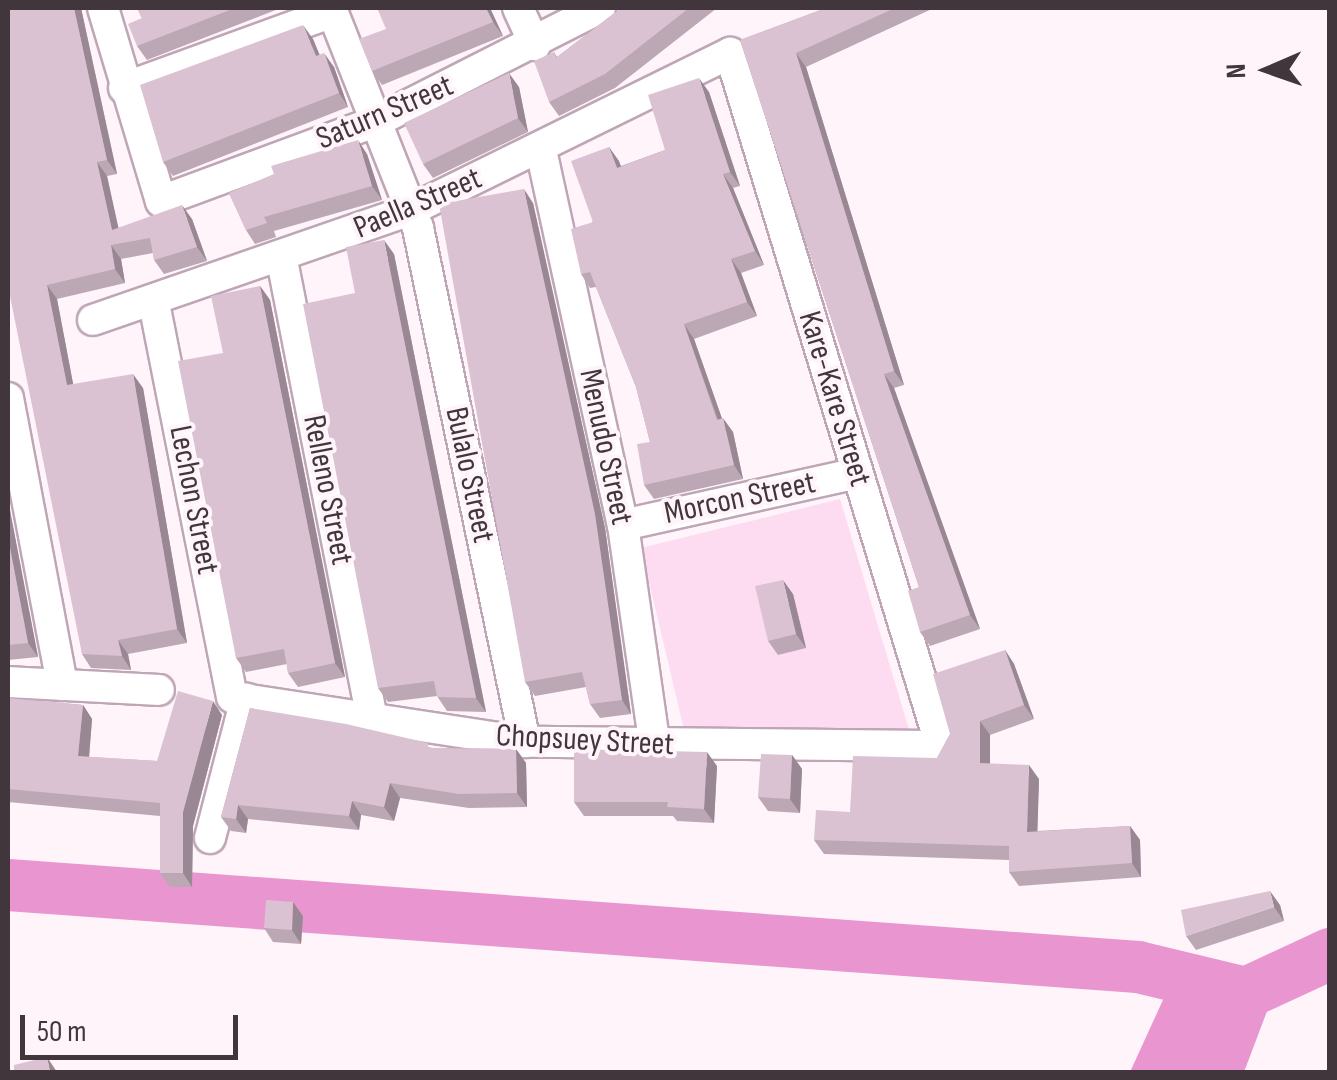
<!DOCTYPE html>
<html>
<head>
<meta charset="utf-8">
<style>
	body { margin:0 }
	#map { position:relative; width:1337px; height:1080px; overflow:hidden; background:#fef4fa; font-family:"Sofia Sans Condensed",sans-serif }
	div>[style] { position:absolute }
	.green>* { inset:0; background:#fddcf2 }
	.water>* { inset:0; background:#e995d0 }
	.river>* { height:52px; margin:-26px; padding:0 26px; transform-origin:26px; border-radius:26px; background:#e995d0 }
	.roads { filter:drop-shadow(2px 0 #bfa6b6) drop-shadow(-2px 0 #bfa6b6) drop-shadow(0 2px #bfa6b6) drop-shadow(0 -2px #bfa6b6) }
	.street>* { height:30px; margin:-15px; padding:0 15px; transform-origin:15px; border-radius:15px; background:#fff }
	.wall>* { inset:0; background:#bca7b5 }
	.shaded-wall>* { inset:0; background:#998894 }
	.building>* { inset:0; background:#dbc2d3 }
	span { translate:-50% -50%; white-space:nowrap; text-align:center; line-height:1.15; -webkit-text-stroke:8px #fef4fa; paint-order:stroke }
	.street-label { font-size:32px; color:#40363c }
	.frame { position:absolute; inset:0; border:10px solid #40363c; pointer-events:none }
	.north { position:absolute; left:1217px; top:20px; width:100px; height:100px; -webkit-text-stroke:8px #fef4fa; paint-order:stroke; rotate:268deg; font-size:28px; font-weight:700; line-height:40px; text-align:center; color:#40363c }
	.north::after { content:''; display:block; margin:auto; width:35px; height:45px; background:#40363c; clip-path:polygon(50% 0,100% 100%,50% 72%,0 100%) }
	.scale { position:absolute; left:20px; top:1015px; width:218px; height:45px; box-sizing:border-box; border:5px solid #40363c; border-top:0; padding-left:12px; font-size:30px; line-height:35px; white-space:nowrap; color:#40363c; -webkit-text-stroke:8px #fef4fa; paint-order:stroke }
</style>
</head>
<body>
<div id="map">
	<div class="green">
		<i style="clip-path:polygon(840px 499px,911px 736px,686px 738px,641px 548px)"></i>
	</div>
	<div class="water">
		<i style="clip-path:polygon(1168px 989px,1272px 998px,1244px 1072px,1130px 1072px)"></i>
	</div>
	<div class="river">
		<i style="left:8px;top:885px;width:1133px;rotate:4.15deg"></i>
		<i style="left:1138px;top:967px;width:111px;rotate:13.5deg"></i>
		<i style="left:1195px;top:1072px;width:94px;rotate:-57.2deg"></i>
		<i style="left:1246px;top:993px;width:93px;rotate:-24.9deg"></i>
	</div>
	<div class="roads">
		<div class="street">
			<i style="left:103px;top:8px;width:202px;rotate:73.3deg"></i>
			<i style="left:161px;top:201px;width:230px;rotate:-20.3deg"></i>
			<i style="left:377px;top:121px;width:250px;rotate:-26.9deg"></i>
			<i style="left:331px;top:8px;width:237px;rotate:68.4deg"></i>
			<i style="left:418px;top:228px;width:525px;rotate:78.24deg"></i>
			<i style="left:518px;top:8px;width:41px;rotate:65.3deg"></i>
			<i style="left:124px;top:88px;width:222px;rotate:-20deg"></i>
			<i style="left:541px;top:150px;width:384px;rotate:77.7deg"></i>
			<i style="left:623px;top:525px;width:223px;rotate:81.8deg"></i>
			<i style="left:282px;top:260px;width:469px;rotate:78.9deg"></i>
			<i style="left:93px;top:320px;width:336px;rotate:-19.1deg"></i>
			<i style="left:411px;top:210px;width:356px;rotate:-26.2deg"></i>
			<i style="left:730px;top:53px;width:724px;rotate:73.07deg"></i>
			<i style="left:941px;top:746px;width:416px;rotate:-179.4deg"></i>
			<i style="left:525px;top:742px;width:296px;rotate:-171.3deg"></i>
			<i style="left:232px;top:697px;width:402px;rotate:-101.2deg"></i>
			<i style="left:8px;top:398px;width:292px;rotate:79.3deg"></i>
			<i style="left:623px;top:525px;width:240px;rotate:-12.5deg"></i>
			<i style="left:8px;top:682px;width:151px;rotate:3deg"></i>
			<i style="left:210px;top:838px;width:144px;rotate:-75.5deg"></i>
		</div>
	</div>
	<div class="wall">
		<i style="clip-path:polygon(8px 8px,81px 8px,117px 174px,107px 176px,118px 228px,192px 219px,207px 261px,164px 274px,154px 260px,153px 253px,121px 259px,125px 283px,57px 299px,73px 384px,143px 388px,187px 643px,128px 654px,131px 670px,91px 668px,82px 654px)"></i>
		<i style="clip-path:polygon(137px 8px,281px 8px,147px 60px,137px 46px,142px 18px)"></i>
		<i style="clip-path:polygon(490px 8px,503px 36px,382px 85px,372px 71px,386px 29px)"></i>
		<i style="clip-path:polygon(621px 8px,717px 8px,615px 88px,559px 116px,549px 102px,554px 52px,557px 57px)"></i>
		<i style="clip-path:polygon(826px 8px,934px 8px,806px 67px,904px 385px,894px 388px,980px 629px,930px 646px,920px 632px,919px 587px,740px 40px)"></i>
		<i style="clip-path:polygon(313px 39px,319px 55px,334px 67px,348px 107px,173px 176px,163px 162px)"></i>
		<i style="clip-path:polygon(519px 87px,528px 132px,433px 178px,423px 164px)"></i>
		<i style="clip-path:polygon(709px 92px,740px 186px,733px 188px,764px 265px,741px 273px,757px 316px,694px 339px,722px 419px,733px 432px,743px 479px,654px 499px,644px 485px,650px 442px,636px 387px,596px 287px,590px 288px,581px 274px,609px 147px,621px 166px,665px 150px)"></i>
		<i style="clip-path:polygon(367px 154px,382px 200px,274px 231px,276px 237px,255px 244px,246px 230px,229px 193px)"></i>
		<i style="clip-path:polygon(533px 203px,605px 528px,631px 714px,600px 718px,590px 704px,586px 687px,535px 696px,525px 682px)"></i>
		<i style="clip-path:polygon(394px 254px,486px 712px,447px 711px,437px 696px,388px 702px,378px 688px,355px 293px)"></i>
		<i style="clip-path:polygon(260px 286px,270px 300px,345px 677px,298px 687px,288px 673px,287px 664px,246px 672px,236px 658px,223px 353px)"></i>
		<i style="clip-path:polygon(8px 500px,38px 657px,8px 660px)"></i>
		<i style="clip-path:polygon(793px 594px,806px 648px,778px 655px,768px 641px)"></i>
		<i style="clip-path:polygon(1005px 650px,1014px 664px,1034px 719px,990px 735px,990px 764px,1039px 779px,1037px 831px,1130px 826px,1140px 840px,1141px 877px,1019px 886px,1009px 872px,1009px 860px,824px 854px,814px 840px,850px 812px,937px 758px,950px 734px)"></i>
		<i style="clip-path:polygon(8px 698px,83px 705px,92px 719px,89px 757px,157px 761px,222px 715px,193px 826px,192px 887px,170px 887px,160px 873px,160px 816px,8px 802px)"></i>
		<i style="clip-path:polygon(250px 708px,432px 748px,516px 749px,526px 763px,527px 807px,469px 808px,400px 798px,394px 821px,361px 815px,359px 830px,248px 819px,246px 833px,231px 831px,221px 817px)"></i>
		<i style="clip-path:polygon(792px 755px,802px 769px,800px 813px,768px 811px,758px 797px)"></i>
		<i style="clip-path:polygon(717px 766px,714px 823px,677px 821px,673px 816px,584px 816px,574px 802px)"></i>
		<i style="clip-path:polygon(1280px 905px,1284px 921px,1196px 950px,1186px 936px)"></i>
		<i style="clip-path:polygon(303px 916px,301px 944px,273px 942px,264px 928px)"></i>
	</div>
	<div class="shaded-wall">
		<i style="clip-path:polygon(74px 8px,81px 8px,117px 174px,107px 160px)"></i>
		<i style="clip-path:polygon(486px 8px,490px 8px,503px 36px,493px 22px)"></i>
		<i style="clip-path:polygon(303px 25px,313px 39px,326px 70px,316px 56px)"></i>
		<i style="clip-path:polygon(324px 53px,334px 67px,348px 107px,339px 93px)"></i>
		<i style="clip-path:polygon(796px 53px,806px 67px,904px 385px,894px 371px)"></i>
		<i style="clip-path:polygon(509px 73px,519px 87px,528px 132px,518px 118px)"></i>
		<i style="clip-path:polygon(699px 78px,709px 92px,740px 186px,730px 172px)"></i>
		<i style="clip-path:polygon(358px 140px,367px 154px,382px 200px,372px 186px)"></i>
		<i style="clip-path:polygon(609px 147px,619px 161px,627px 182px,617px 168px)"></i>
		<i style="clip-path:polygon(97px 162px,107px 176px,122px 244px,112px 230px)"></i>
		<i style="clip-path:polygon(723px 174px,733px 188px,764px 265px,755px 251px)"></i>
		<i style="clip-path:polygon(524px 189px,533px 203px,605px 528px,631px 714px,622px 700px)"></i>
		<i style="clip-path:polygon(182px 205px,192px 219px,207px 261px,197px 247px)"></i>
		<i style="clip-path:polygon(384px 240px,394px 254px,486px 712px,476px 698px)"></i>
		<i style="clip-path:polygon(111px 245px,121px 259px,125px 283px,115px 269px)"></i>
		<i style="clip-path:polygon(731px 259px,741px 273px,757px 316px,747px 302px)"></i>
		<i style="clip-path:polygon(47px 285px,57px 299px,76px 399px,67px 385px)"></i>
		<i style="clip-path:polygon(260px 286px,270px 300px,345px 677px,335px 663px)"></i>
		<i style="clip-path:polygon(684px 324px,694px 339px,725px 427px,723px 418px,733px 432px,743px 479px,734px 465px)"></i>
		<i style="clip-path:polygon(133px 374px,143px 388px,187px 643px,177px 629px)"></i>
		<i style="clip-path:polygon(884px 374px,894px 388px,980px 629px,970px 615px)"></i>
		<i style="clip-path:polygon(8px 500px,38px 657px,28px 643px,8px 537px)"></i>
		<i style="clip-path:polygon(783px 580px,793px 594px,806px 648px,796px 634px)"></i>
		<i style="clip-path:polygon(118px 640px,128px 654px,131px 670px,122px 656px)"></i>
		<i style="clip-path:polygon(1005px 650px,1014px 664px,1034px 719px,1024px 705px)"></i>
		<i style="clip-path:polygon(213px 701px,222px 715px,193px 826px,192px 887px,183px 873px,183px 812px)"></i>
		<i style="clip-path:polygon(83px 705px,92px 719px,88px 770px,78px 756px)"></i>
		<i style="clip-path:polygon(980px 721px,990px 735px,990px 777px,980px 763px)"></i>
		<i style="clip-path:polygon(516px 749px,526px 763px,527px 807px,517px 793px)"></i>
		<i style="clip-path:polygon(707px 752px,717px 766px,714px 823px,704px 809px)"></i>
		<i style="clip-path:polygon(792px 755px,802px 769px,800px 813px,790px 799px)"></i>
		<i style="clip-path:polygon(1029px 765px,1039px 779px,1037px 846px,1027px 832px)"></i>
		<i style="clip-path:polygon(390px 783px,400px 798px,394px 821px,384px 807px)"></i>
		<i style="clip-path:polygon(352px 801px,361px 815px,359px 830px,349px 816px)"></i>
		<i style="clip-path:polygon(238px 805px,248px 819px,246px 833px,236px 819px)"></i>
		<i style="clip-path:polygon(1130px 826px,1140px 840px,1141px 877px,1132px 863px)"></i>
		<i style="clip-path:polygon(1270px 891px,1280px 905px,1284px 921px,1274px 907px)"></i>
		<i style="clip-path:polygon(293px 902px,303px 916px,301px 944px,292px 930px)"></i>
		<i style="clip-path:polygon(47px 1057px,57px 1072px,50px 1072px)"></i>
	</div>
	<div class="building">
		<i style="clip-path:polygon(8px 8px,74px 8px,107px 160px,97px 162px,112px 230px,182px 205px,197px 247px,154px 260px,150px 238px,111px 245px,115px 269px,47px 285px,67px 385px,133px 374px,177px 629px,118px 640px,122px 656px,82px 654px,8px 286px)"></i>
		<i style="clip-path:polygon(137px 8px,235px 8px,137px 46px,128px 24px,142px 18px)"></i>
		<i style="clip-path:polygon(377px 8px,486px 8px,493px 22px,372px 71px,359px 39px,386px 29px)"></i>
		<i style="clip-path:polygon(621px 8px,689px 8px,605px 74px,549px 102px,534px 61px,554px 52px,556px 58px)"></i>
		<i style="clip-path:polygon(826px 8px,895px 8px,796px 53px,894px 371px,884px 374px,970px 615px,920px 632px,908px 591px,919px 587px,740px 40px)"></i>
		<i style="clip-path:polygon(303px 25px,316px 56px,324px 53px,339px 93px,163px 162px,140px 85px)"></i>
		<i style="clip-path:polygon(509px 73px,518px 118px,423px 164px,404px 123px)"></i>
		<i style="clip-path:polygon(699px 78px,730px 172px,723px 174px,755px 251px,731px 259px,747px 302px,684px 324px,717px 420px,723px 418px,734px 465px,644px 485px,637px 444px,650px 442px,636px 387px,590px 272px,581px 274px,571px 229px,593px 222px,571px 161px,609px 147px,617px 168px,665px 150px,648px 95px)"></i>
		<i style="clip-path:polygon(358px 140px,372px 186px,264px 217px,267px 223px,246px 230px,229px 193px,274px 174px,271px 166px)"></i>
		<i style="clip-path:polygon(524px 189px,595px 514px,622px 700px,590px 704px,582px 672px,525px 682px,439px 204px)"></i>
		<i style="clip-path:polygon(384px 240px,476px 698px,437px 697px,434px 681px,378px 688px,303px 304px,355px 293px,346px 247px)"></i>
		<i style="clip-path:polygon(260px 286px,335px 663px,288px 673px,284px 649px,236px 658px,178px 361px,223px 353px,211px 296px)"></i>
		<i style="clip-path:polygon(8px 537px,28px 643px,8px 645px)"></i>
		<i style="clip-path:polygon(783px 580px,796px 634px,768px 641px,755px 586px)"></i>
		<i style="clip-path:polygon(1005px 650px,1024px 705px,980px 721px,980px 763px,1029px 765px,1027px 832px,1130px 826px,1132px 863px,1009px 872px,1009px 846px,814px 840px,816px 810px,850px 812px,853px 756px,937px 758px,950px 734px,933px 674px)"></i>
		<i style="clip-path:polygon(178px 691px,213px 701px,183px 812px,183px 873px,160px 873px,160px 803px,8px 789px,8px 698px,83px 705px,78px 756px,157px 761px)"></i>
		<i style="clip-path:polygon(250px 708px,346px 724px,428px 743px,428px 748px,516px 749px,517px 793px,459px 794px,390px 783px,384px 807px,352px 801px,349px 816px,238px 805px,236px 819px,221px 817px)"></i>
		<i style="clip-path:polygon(574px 749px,707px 752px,704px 809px,667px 807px,668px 802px,574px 802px)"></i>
		<i style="clip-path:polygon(761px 754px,792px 755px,790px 799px,758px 797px)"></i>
		<i style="clip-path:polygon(1270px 891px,1274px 907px,1186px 936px,1181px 910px)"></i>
		<i style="clip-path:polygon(266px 900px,293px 902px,292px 930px,264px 928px)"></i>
		<i style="clip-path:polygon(47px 1057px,50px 1072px,14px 1072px,14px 1065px)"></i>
	</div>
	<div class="street-label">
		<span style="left:385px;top:113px;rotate:-23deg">Saturn Street</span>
		<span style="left:418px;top:204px;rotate:-23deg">Paella Street</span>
		<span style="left:834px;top:399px;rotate:73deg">Kare-Kare Street</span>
		<span style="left:605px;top:447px;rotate:78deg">Menudo Street</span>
		<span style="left:469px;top:475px;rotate:78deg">Bulalo Street</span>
		<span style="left:327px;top:490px;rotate:79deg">Relleno Street</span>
		<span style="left:740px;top:499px;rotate:-12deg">Morcon Street</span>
		<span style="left:193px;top:500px;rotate:79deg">Lechon Street</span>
		<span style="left:585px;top:741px;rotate:3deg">Chopsuey Street</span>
	</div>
	<div class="frame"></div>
	<div class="north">N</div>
	<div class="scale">50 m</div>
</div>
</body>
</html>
